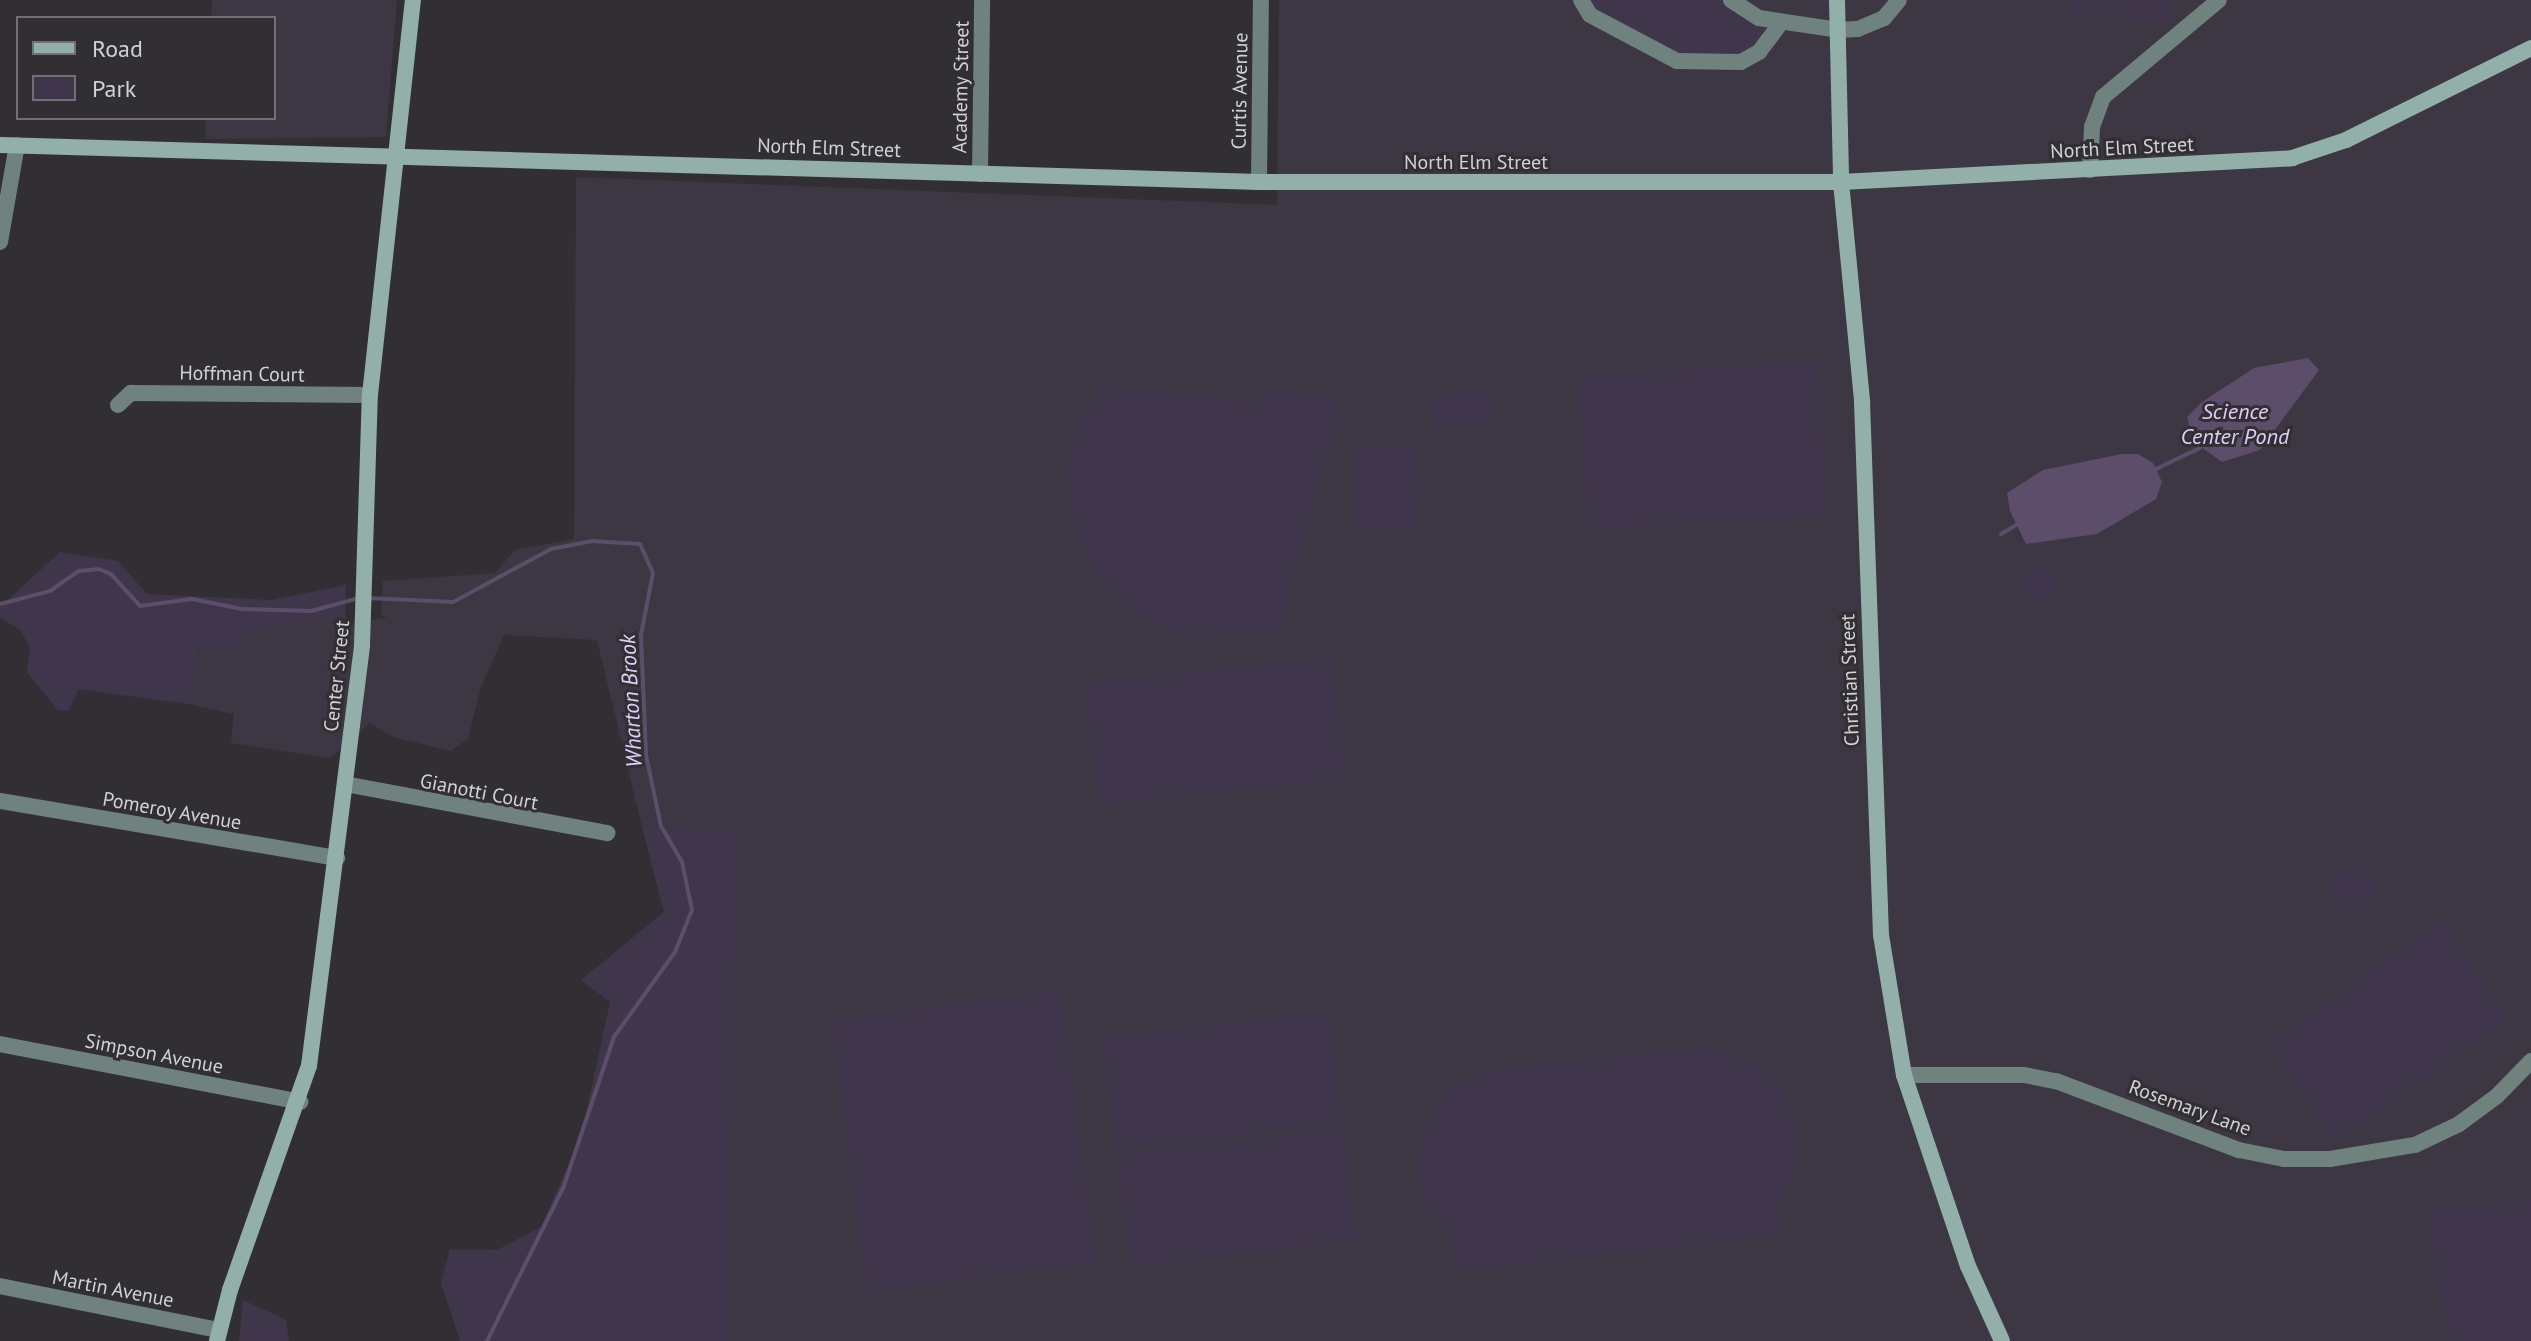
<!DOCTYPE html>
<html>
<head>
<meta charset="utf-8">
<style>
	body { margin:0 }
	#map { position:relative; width:2531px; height:1341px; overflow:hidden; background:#322f34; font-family:"PT Sans",sans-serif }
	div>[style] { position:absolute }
	.built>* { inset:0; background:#3c3742 }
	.green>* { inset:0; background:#40364b }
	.round { border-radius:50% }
	.water>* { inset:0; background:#5c4e6b }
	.stream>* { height:4px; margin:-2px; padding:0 2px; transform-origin:2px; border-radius:2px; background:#5c4e6b }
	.street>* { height:16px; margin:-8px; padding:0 8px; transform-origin:8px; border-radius:8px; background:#6f827e }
	.secondary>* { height:16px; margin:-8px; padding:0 8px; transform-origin:8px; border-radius:8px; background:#92b0a9 }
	span { translate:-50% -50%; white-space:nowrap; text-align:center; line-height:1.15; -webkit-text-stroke:6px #322f34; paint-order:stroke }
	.street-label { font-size:20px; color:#d2d1d4 }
	.water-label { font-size:22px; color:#e2cefa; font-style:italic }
	.legend { position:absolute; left:16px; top:16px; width:260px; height:104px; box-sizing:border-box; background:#322f34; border:2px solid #727074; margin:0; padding:10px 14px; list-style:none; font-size:24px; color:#d2d1d4 }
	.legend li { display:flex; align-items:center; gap:16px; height:40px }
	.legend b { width:40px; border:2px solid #727074 }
</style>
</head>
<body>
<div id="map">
	<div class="built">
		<i style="clip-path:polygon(212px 0,397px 0,386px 137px,205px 139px,206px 118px,274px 118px,274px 18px,211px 18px)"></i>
		<i style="clip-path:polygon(1279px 0,2531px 0,2531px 1341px,728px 1341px,736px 830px,642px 827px,597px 640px,504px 635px,481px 687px,468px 738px,451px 751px,393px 737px,370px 723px,330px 758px,231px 743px,234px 714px,188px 704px,199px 647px,240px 647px,245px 632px,312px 618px,345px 625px,387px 617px,381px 615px,383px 581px,495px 573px,515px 550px,574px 539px,576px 177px,1277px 205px)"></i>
	</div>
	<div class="green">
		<i style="clip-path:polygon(1582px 0,1735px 0,1777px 29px,1741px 62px,1677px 61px)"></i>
		<i style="clip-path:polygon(2174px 0,2169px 20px,2078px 17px,2063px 1px)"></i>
		<i style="clip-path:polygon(1819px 361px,1827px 517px,1586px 530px,1578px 374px)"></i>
		<i style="clip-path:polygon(1101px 385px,1263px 402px,1269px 387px,1332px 397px,1348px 420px,1329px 448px,1278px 635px,1192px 637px,1151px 624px,1115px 597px,1090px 564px,1072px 521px,1067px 476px,1073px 434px)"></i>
		<i style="clip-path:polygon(1489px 387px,1493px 423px,1433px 429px,1429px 394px)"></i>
		<i style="clip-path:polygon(1353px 445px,1416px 446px,1416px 480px,1424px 480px,1424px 493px,1416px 494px,1416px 528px,1352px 527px)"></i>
		<i style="clip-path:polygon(60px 552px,118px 561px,147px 594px,271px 600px,346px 585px,345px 625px,312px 618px,245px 632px,240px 647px,199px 647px,188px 704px,78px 689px,69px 711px,58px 710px,27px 672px,30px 648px,21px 631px,0 617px,0 607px)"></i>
		<i class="round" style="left:2020px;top:564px;width:40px;height:40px"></i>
		<i style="clip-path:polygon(1333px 657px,1346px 780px,1097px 805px,1084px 682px)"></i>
		<i style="clip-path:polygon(642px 827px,737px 830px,729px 1341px,460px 1341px,441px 1283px,450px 1249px,497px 1250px,541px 1227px,582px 1133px,610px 1002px,581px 980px,664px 912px)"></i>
		<i style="clip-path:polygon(2355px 858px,2383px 886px,2352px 917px,2324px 888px)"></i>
		<i style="clip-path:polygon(2441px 920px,2510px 1019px,2335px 1142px,2267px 1043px)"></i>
		<i style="clip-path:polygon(1061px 989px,1097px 1263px,866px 1293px,830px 1019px)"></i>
		<i style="clip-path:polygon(1329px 1010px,1343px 1124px,1115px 1150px,1101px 1037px)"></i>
		<i style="clip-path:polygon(1708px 1046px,1757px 1065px,1773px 1078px,1793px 1110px,1799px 1149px,1793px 1180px,1777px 1208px,1781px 1236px,1456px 1272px,1453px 1243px,1423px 1203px,1416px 1158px,1430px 1115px,1454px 1088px,1471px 1077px,1505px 1067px)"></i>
		<i style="clip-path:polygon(1343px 1128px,1357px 1241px,1129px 1268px,1115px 1154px)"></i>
		<i style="clip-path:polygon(2531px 1199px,2531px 1341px,2452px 1341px,2437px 1292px,2427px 1208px)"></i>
		<i style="clip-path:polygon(243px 1300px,286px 1320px,289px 1341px,239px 1341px)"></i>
	</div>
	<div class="water">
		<i style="clip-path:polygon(2308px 358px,2319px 370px,2260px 450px,2222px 462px,2194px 442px,2187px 417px,2202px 402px,2254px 368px)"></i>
		<i style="clip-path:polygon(2122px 454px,2138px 454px,2153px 463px,2162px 482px,2156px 499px,2097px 534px,2026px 544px,2010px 511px,2007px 493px,2043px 470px)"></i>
	</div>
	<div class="stream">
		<i style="left:2156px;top:469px;width:49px;rotate:-25.5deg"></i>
		<i style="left:2001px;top:534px;width:21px;rotate:-31deg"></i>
		<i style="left:368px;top:598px;width:85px;rotate:2.7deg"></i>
		<i style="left:453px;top:602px;width:111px;rotate:-28.4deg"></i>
		<i style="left:551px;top:549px;width:42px;rotate:-11deg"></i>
		<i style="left:592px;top:541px;width:48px;rotate:3.6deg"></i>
		<i style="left:640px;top:544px;width:32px;rotate:66deg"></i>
		<i style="left:653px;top:573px;width:63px;rotate:101deg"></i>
		<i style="left:641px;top:635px;width:120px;rotate:87.6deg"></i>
		<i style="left:646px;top:755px;width:73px;rotate:78.1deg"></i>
		<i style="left:661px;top:826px;width:42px;rotate:59.7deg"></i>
		<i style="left:682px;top:862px;width:49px;rotate:78.2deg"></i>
		<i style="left:692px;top:910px;width:45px;rotate:112deg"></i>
		<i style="left:675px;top:952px;width:105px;rotate:125.7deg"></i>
		<i style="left:614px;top:1037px;width:157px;rotate:108.6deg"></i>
		<i style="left:564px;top:1186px;width:173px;rotate:116.4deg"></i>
		<i style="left:0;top:604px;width:52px;rotate:-14.6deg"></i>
		<i style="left:50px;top:591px;width:35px;rotate:-35deg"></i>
		<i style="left:79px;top:571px;width:20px;rotate:-6deg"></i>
		<i style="left:99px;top:569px;width:13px;rotate:23deg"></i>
		<i style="left:111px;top:574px;width:43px;rotate:47.8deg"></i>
		<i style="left:140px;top:606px;width:52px;rotate:-7.7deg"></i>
		<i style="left:192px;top:599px;width:51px;rotate:11.3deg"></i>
		<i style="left:242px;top:609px;width:69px;rotate:1.7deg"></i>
		<i style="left:311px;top:611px;width:50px;rotate:-15.2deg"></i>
	</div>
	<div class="street">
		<i style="left:1581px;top:0;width:17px;rotate:59deg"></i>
		<i style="left:1590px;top:15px;width:98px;rotate:27.9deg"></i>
		<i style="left:1677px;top:61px;width:64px;rotate:0.9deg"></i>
		<i style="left:1741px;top:62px;width:21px;rotate:-29deg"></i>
		<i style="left:1759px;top:52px;width:35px;rotate:-53deg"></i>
		<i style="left:1731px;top:0;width:33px;rotate:33deg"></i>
		<i style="left:1759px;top:18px;width:80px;rotate:8.6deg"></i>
		<i style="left:1838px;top:30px;width:20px;rotate:-3deg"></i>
		<i style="left:1858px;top:29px;width:28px;rotate:-23deg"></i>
		<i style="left:1884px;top:18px;width:23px;rotate:-50deg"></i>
		<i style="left:2090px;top:170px;width:43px;rotate:-87.3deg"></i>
		<i style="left:2092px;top:127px;width:32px;rotate:-70deg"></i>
		<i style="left:2103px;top:97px;width:151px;rotate:-39.9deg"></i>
		<i style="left:980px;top:174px;width:174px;rotate:-89.3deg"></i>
		<i style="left:1259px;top:182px;width:182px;rotate:-89.4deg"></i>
		<i style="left:0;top:242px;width:98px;rotate:-80.1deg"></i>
		<i style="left:118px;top:405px;width:18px;rotate:-43deg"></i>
		<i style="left:131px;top:393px;width:239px;rotate:0.5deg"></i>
		<i style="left:345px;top:784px;width:267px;rotate:10.6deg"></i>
		<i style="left:0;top:801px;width:342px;rotate:9.6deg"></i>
		<i style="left:0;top:1044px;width:306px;rotate:10.9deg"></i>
		<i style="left:1904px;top:1075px;width:120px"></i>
		<i style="left:2024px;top:1075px;width:33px;rotate:11deg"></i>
		<i style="left:2056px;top:1081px;width:196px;rotate:20.7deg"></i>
		<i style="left:2239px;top:1150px;width:46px;rotate:11.3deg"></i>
		<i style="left:2284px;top:1159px;width:46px"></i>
		<i style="left:2330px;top:1159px;width:86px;rotate:-9.4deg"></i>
		<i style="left:2415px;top:1145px;width:49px;rotate:-25.5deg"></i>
		<i style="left:2459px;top:1124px;width:47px;rotate:-36.4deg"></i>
		<i style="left:2497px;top:1096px;width:49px;rotate:-45.8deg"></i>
		<i style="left:0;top:1286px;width:223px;rotate:11.4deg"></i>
	</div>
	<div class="secondary">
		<i style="left:1837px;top:0;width:182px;rotate:88.7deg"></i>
		<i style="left:1841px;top:182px;width:221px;rotate:84.5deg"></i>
		<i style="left:1862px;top:402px;width:533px;rotate:87.96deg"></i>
		<i style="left:1881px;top:935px;width:142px;rotate:80.7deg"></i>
		<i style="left:1904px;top:1075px;width:201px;rotate:71.5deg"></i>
		<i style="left:1968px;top:1266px;width:82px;rotate:65.6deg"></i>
		<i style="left:0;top:145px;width:1260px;rotate:1.68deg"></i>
		<i style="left:1259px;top:182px;width:582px"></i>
		<i style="left:1841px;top:182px;width:452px;rotate:-3deg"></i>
		<i style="left:2292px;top:158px;width:57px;rotate:-18.4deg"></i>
		<i style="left:2346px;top:140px;width:207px;rotate:-26.4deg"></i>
		<i style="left:217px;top:1341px;width:53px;rotate:-75.7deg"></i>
		<i style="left:230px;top:1290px;width:238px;rotate:-70.6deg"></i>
		<i style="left:309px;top:1066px;width:424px;rotate:-82.8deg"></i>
		<i style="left:362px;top:645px;width:250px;rotate:-88.2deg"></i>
		<i style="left:370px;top:395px;width:397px;rotate:-83.8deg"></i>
	</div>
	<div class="street-label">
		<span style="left:961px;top:87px;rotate:-89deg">Academy Street</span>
		<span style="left:1240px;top:91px;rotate:-89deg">Curtis Avenue</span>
		<span style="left:829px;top:148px;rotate:2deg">North Elm Street</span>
		<span style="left:2122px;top:148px;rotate:-3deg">North Elm Street</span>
		<span style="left:1476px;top:162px">North Elm Street</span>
		<span style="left:242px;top:374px;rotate:1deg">Hoffman Court</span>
		<span style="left:337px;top:676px;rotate:-84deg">Center Street</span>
		<span style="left:1850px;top:680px;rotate:-92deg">Christian Street</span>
		<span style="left:479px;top:792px;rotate:11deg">Gianotti Court</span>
		<span style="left:172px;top:811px;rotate:10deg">Pomeroy Avenue</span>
		<span style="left:154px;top:1054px;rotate:11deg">Simpson Avenue</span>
		<span style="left:2190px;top:1108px;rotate:20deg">Rosemary Lane</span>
		<span style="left:113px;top:1289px;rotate:11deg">Martin Avenue</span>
	</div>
	<div class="water-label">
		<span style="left:2235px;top:424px">Science<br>Center Pond</span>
		<span style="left:631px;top:701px;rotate:-93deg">Wharton Brook</span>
	</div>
	<ul class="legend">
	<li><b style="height:10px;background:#92b0a9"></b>Road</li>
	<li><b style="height:22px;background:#40364b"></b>Park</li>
	</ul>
</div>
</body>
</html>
